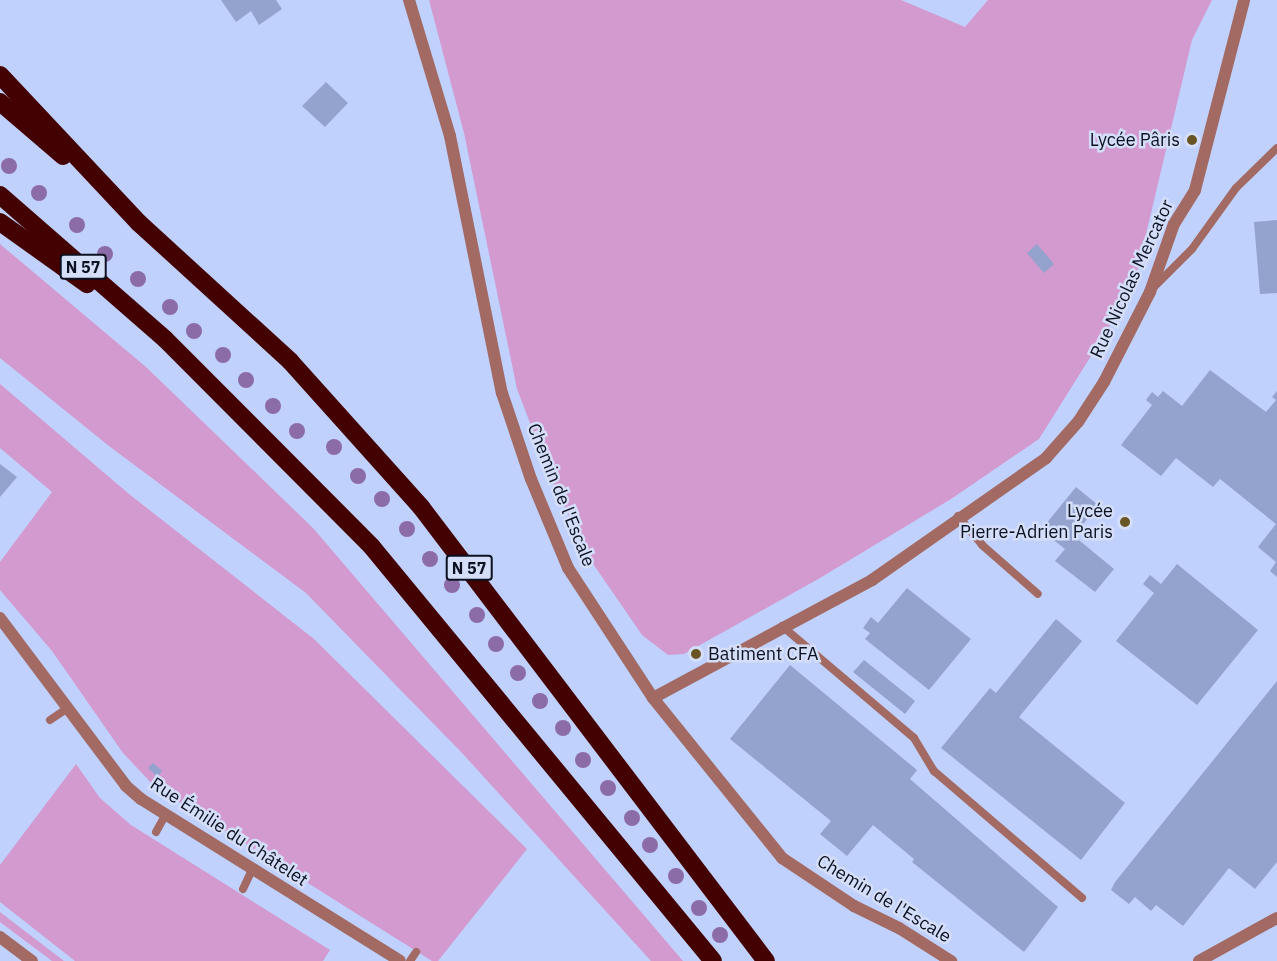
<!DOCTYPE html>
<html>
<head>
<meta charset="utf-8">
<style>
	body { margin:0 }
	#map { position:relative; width:1277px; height:961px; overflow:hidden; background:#c0d1fd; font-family:"IBM Plex Sans",sans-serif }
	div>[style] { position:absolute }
	.green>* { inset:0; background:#d29ace }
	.building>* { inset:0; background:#94a3cd }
	.lane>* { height:8px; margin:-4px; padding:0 4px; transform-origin:4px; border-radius:4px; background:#a26a62 }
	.street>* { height:12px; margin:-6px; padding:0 6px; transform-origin:6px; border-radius:6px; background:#a26a62 }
	.highway>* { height:18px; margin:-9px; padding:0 9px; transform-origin:9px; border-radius:9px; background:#430101 }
	.trees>* { width:16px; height:16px; margin:-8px; border-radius:50%; background:#8c6ca6 }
	.dots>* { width:16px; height:16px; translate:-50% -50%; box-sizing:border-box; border:3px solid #d4def9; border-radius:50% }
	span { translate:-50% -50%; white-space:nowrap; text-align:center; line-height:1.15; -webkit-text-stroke:5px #d4def9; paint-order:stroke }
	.shield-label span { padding:2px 4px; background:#d4def9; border:2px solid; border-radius:4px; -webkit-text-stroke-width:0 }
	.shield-label { font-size:16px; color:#0c1120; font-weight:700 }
	.poi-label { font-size:18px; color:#0c1120 }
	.right { translate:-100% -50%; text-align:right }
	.left { translate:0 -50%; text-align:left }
	.street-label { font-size:18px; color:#0c1120 }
</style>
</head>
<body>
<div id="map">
	<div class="green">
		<i style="clip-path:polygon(429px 0,901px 0,965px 27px,988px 0,1212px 0,1192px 40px,1133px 289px,1039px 439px,951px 499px,820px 578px,684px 654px,668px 655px,642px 635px,589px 558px,553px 483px,517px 389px,464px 133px)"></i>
		<i style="clip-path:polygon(0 244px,146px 367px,313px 528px,683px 961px,651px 961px,463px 754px,306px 593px,109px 446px,0 358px)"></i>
		<i style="clip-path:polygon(0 384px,129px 494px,314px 639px,527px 849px,438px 961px,432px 961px,155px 787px,123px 753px,52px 651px,0 590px,0 562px,52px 492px,0 448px)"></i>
		<i style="clip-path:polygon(76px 764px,100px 798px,131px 825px,330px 950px,323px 961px,75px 961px,0 902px,0 865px)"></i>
		<i style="clip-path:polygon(0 912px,64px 961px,52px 961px,0 922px)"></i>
	</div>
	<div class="building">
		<i style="clip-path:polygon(221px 0,276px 0,282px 9px,259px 25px,251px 11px,236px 22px)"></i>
		<i style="clip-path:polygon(326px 82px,348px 103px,325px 127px,302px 106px)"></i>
		<i style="clip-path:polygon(1277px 220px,1277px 293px,1260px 294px,1254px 222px)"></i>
		<i style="clip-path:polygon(1037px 244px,1054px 264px,1044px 273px,1027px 253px)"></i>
		<i style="clip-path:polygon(1210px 370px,1266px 412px,1276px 400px,1272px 397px,1277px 391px,1277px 577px,1270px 571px,1276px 562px,1258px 547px,1276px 524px,1220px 479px,1213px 487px,1176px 458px,1161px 476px,1121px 445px,1152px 405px,1146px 400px,1152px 392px,1158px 397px,1163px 391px,1182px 406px)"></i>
		<i style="clip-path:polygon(0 464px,17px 477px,0 497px)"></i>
		<i style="clip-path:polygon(1076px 487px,1098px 505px,1074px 536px,1114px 569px,1095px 592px,1055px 561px,1065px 549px,1041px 530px)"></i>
		<i style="clip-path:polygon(1177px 564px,1258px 630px,1197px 705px,1116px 641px,1154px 593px,1143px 584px,1150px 575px,1161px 584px)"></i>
		<i style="clip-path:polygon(907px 588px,971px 639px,929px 690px,865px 639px,870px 633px,863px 628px,871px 617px,878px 623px)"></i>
		<i style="clip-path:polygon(1056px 619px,1082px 641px,1019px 717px,1125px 803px,1081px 860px,941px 748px,990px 688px,996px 693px)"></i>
		<i style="clip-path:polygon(864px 660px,915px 701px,905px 714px,853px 672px)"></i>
		<i style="clip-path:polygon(790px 665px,917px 770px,910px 779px,1058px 907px,1024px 952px,912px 862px,914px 859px,873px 825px,847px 856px,820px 834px,831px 821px,730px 739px)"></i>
		<i style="clip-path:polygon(1277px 681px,1277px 862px,1255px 889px,1229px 868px,1183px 926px,1156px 905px,1151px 911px,1135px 897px,1129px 904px,1111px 890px,1115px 882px)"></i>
		<i style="clip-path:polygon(153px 763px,162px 771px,157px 777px,148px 768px)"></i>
	</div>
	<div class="lane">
		<i style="left:1153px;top:288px;width:55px;rotate:-45deg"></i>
		<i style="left:1192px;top:249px;width:75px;rotate:-54.2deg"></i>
		<i style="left:1236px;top:188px;width:57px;rotate:-44.3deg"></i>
		<i style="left:958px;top:516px;width:38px;rotate:50deg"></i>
		<i style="left:982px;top:545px;width:74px;rotate:41.2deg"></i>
		<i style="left:782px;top:626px;width:173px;rotate:40.3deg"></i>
		<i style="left:914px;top:738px;width:39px;rotate:59deg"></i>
		<i style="left:934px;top:771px;width:195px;rotate:40.6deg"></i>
		<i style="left:50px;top:720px;width:23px;rotate:-34deg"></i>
		<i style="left:156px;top:832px;width:21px;rotate:-61deg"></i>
		<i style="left:243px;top:889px;width:21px;rotate:-65deg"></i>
		<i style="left:410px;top:961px;width:11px;rotate:-56deg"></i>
	</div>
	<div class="street">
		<i style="left:409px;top:0;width:142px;rotate:73.2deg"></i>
		<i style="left:450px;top:136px;width:262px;rotate:78.6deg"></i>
		<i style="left:502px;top:393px;width:91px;rotate:71.4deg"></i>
		<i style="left:531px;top:479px;width:96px;rotate:67.4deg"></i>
		<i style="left:568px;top:568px;width:155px;rotate:56.8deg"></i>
		<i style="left:653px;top:698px;width:206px;rotate:51.1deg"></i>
		<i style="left:782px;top:858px;width:87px;rotate:33.7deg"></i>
		<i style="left:854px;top:906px;width:50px;rotate:26.1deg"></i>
		<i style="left:899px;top:928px;width:62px;rotate:32.4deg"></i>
		<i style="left:0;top:618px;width:210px;rotate:53.1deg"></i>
		<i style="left:126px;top:786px;width:20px;rotate:41deg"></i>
		<i style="left:141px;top:799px;width:305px;rotate:32deg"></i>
		<i style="left:653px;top:698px;width:249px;rotate:-28.3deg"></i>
		<i style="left:872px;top:580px;width:213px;rotate:-35deg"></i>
		<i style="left:1046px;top:458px;width:48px;rotate:-48.4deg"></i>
		<i style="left:1078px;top:422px;width:48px;rotate:-57deg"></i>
		<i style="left:1104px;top:382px;width:101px;rotate:-62.9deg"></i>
		<i style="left:1150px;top:292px;width:72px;rotate:-70.6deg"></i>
		<i style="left:1174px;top:224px;width:40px;rotate:-58deg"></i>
		<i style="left:1195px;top:190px;width:196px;rotate:-75.5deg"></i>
		<i style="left:0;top:937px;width:40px;rotate:37deg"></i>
		<i style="left:1199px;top:961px;width:89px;rotate:-28.9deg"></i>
	</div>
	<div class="highway">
		<i style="left:0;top:75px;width:203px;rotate:46.8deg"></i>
		<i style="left:139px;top:223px;width:205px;rotate:42.4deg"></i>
		<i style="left:290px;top:361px;width:196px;rotate:48.1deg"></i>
		<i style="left:421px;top:507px;width:570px;rotate:52.77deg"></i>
		<i style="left:0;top:102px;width:83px;rotate:40.6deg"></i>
		<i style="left:0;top:195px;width:219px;rotate:41.1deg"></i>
		<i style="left:165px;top:339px;width:293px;rotate:45.1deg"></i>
		<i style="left:372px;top:547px;width:536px;rotate:50.52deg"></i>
		<i style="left:0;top:222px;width:107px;rotate:35.5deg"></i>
	</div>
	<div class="trees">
		<i style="left:9px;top:166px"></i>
		<i style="left:39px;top:193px"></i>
		<i style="left:77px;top:225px"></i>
		<i style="left:105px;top:254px"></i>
		<i style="left:138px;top:279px"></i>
		<i style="left:170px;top:307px"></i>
		<i style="left:194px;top:331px"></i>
		<i style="left:223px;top:355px"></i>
		<i style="left:246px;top:380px"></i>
		<i style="left:273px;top:406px"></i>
		<i style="left:297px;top:431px"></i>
		<i style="left:334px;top:447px"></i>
		<i style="left:358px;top:476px"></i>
		<i style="left:382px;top:499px"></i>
		<i style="left:407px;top:529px"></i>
		<i style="left:430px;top:559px"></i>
		<i style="left:452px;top:585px"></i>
		<i style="left:477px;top:615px"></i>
		<i style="left:496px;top:644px"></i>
		<i style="left:518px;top:673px"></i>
		<i style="left:540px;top:701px"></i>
		<i style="left:563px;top:728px"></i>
		<i style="left:583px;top:760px"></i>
		<i style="left:608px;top:788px"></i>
		<i style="left:632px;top:818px"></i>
		<i style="left:650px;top:845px"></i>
		<i style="left:676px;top:876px"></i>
		<i style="left:699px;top:908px"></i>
		<i style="left:720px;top:935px"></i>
	</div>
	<div class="dots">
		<i style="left:1192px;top:140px;background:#685523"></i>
		<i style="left:1125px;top:522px;background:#685523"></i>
		<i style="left:696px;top:654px;background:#685523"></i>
	</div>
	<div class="shield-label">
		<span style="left:83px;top:267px">N 57</span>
		<span style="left:469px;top:568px">N 57</span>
	</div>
	<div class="poi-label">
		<span class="right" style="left:1180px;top:140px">Lycée Pâris</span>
		<span class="right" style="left:1113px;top:522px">Lycée<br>Pierre-Adrien Paris</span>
		<span class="left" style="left:708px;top:654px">Batiment CFA</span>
	</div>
	<div class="street-label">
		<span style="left:1132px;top:279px;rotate:-65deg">Rue Nicolas Mercator</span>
		<span style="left:561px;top:495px;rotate:68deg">Chemin de l'Escale</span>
		<span style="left:229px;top:832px;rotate:33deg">Rue Émilie du Châtelet</span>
		<span style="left:884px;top:899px;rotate:31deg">Chemin de l'Escale</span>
	</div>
</div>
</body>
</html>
